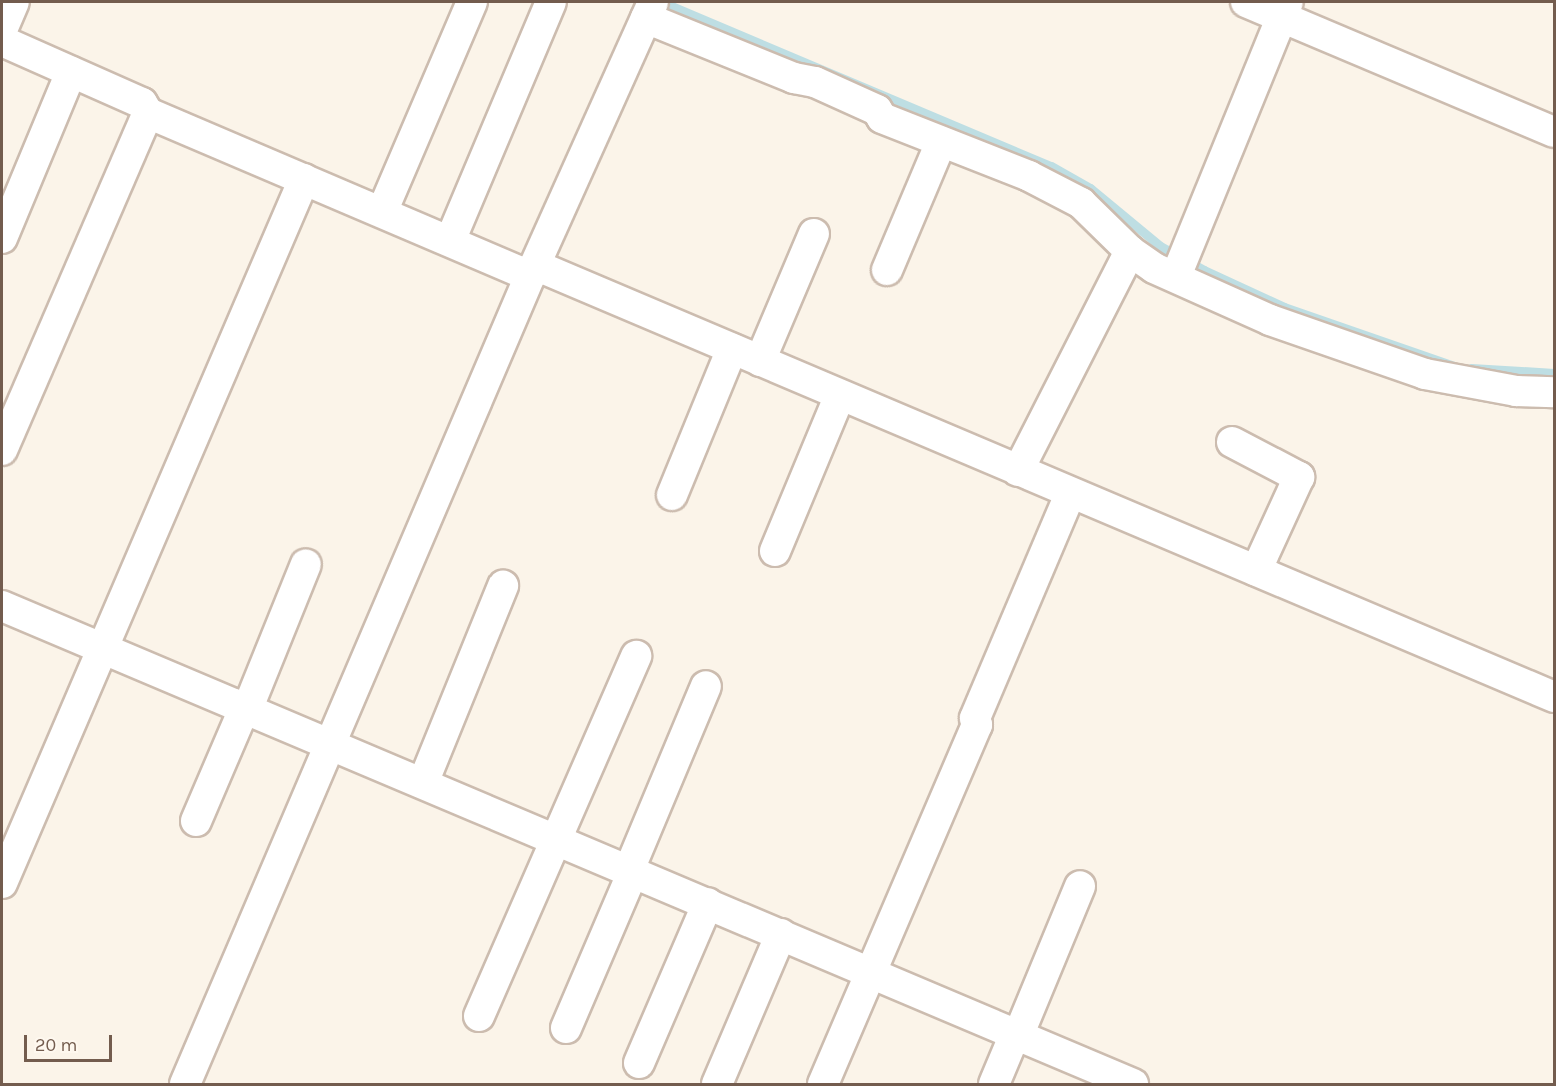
<!DOCTYPE html>
<html>
<head>
<meta charset="utf-8">
<style>
	body { margin:0 }
	#map { position:relative; width:1556px; height:1086px; overflow:hidden; background:#fbf4e9; font-family:Karla,sans-serif }
	div>[style] { position:absolute }
	.stream>* { height:9px; margin:-4.5px; padding:0 4.5px; transform-origin:4.5px; border-radius:4.5px; background:#bedee3 }
	.roads { filter:drop-shadow(2px 0 #ccbcaf) drop-shadow(-2px 0 #ccbcaf) drop-shadow(0 2px #ccbcaf) drop-shadow(0 -2px #ccbcaf) }
	.minor>* { height:30px; margin:-15px; padding:0 15px; transform-origin:15px; border-radius:15px; background:#fff }
	span { translate:-50% -50%; white-space:nowrap; text-align:center; line-height:1.15; -webkit-text-stroke:5px #fef8ef; paint-order:stroke }
	.frame { position:absolute; inset:0; border:3px solid #735c4e; pointer-events:none }
	.scale { position:absolute; left:24px; top:1035px; width:88px; height:27px; box-sizing:border-box; border:3px solid #735c4e; border-top:0; padding-left:8px; font-size:18px; line-height:21px; white-space:nowrap; color:#735c4e; -webkit-text-stroke:4px #fef8ef; paint-order:stroke }
</style>
</head>
<body>
<div id="map">
	<div class="stream">
		<i style="left:662px;top:2px;width:422px;rotate:22.9deg"></i>
		<i style="left:1051px;top:166px;width:45px;rotate:29.4deg"></i>
		<i style="left:1090px;top:188px;width:91px;rotate:39.6deg"></i>
		<i style="left:1160px;top:246px;width:50px;rotate:28.6deg"></i>
		<i style="left:1204px;top:270px;width:88px;rotate:24.8deg"></i>
		<i style="left:1284px;top:307px;width:180px;rotate:19.1deg"></i>
		<i style="left:1471px;top:368px;width:83px;rotate:3.4deg"></i>
	</div>
	<div class="roads">
		<div class="minor">
			<i style="left:1246px;top:2px;width:334px;rotate:22.9deg"></i>
			<i style="left:646px;top:18px;width:160px;rotate:22.1deg"></i>
			<i style="left:794px;top:78px;width:21px;rotate:11deg"></i>
			<i style="left:815px;top:82px;width:68px;rotate:24.3deg"></i>
			<i style="left:877px;top:110px;width:9px;rotate:58deg"></i>
			<i style="left:882px;top:118px;width:158px;rotate:21.5deg"></i>
			<i style="left:1029px;top:176px;width:59px;rotate:27.4deg"></i>
			<i style="left:1081px;top:203px;width:69px;rotate:44.4deg"></i>
			<i style="left:1130px;top:251px;width:29px;rotate:35deg"></i>
			<i style="left:1154px;top:268px;width:127px;rotate:24.1deg"></i>
			<i style="left:1270px;top:320px;width:164px;rotate:19.2deg"></i>
			<i style="left:1425px;top:374px;width:93px;rotate:10.6deg"></i>
			<i style="left:1516px;top:391px;width:38px;rotate:2deg"></i>
			<i style="left:2px;top:30px;width:30px;rotate:-67deg"></i>
			<i style="left:2px;top:41px;width:153px;rotate:23.9deg"></i>
			<i style="left:142px;top:103px;width:12px;rotate:59deg"></i>
			<i style="left:148px;top:113px;width:415px;rotate:23.1deg"></i>
			<i style="left:382px;top:212px;width:228px;rotate:-66.8deg"></i>
			<i style="left:2px;top:238px;width:180px;rotate:-67.4deg"></i>
			<i style="left:450px;top:241px;width:259px;rotate:-67.1deg"></i>
			<i style="left:535px;top:265px;width:1107px;rotate:22.97deg"></i>
			<i style="left:887px;top:270px;width:139px;rotate:-67.1deg"></i>
			<i style="left:1176px;top:276px;width:296px;rotate:-67.8deg"></i>
			<i style="left:760px;top:361px;width:138px;rotate:-67deg"></i>
			<i style="left:1232px;top:442px;width:76px;rotate:27.6deg"></i>
			<i style="left:1299px;top:477px;width:103px;rotate:114.6deg"></i>
			<i style="left:2px;top:450px;width:367px;rotate:-66.6deg"></i>
			<i style="left:1018px;top:471px;width:247px;rotate:-63deg"></i>
			<i style="left:672px;top:495px;width:158px;rotate:-67.7deg"></i>
			<i style="left:775px;top:551px;width:169px;rotate:-67.4deg"></i>
			<i style="left:2px;top:606px;width:1228px;rotate:22.91deg"></i>
			<i style="left:247px;top:710px;width:157px;rotate:-68deg"></i>
			<i style="left:423px;top:783px;width:213px;rotate:-67.9deg"></i>
			<i style="left:196px;top:821px;width:122px;rotate:-66.8deg"></i>
			<i style="left:629px;top:870px;width:199px;rotate:-67.3deg"></i>
			<i style="left:2px;top:883px;width:766px;rotate:-66.78deg"></i>
			<i style="left:479px;top:1016px;width:393px;rotate:-66.4deg"></i>
			<i style="left:566px;top:1028px;width:170px;rotate:-66.8deg"></i>
			<i style="left:1018px;top:1036px;width:162px;rotate:-67.5deg"></i>
			<i style="left:639px;top:1063px;width:174px;rotate:-66.7deg"></i>
			<i style="left:185px;top:1084px;width:879px;rotate:-66.88deg"></i>
			<i style="left:530px;top:276px;width:300px;rotate:-65.8deg"></i>
			<i style="left:717px;top:1084px;width:163px;rotate:-66.9deg"></i>
			<i style="left:823px;top:1084px;width:391px;rotate:-66.8deg"></i>
			<i style="left:977px;top:725px;width:7px;rotate:-106deg"></i>
			<i style="left:975px;top:718px;width:243px;rotate:-67deg"></i>
			<i style="left:994px;top:1084px;width:54px;rotate:-67.2deg"></i>
		</div>
	</div>
	<div class="frame"></div>
	<div class="scale">20 m</div>
</div>
</body>
</html>
